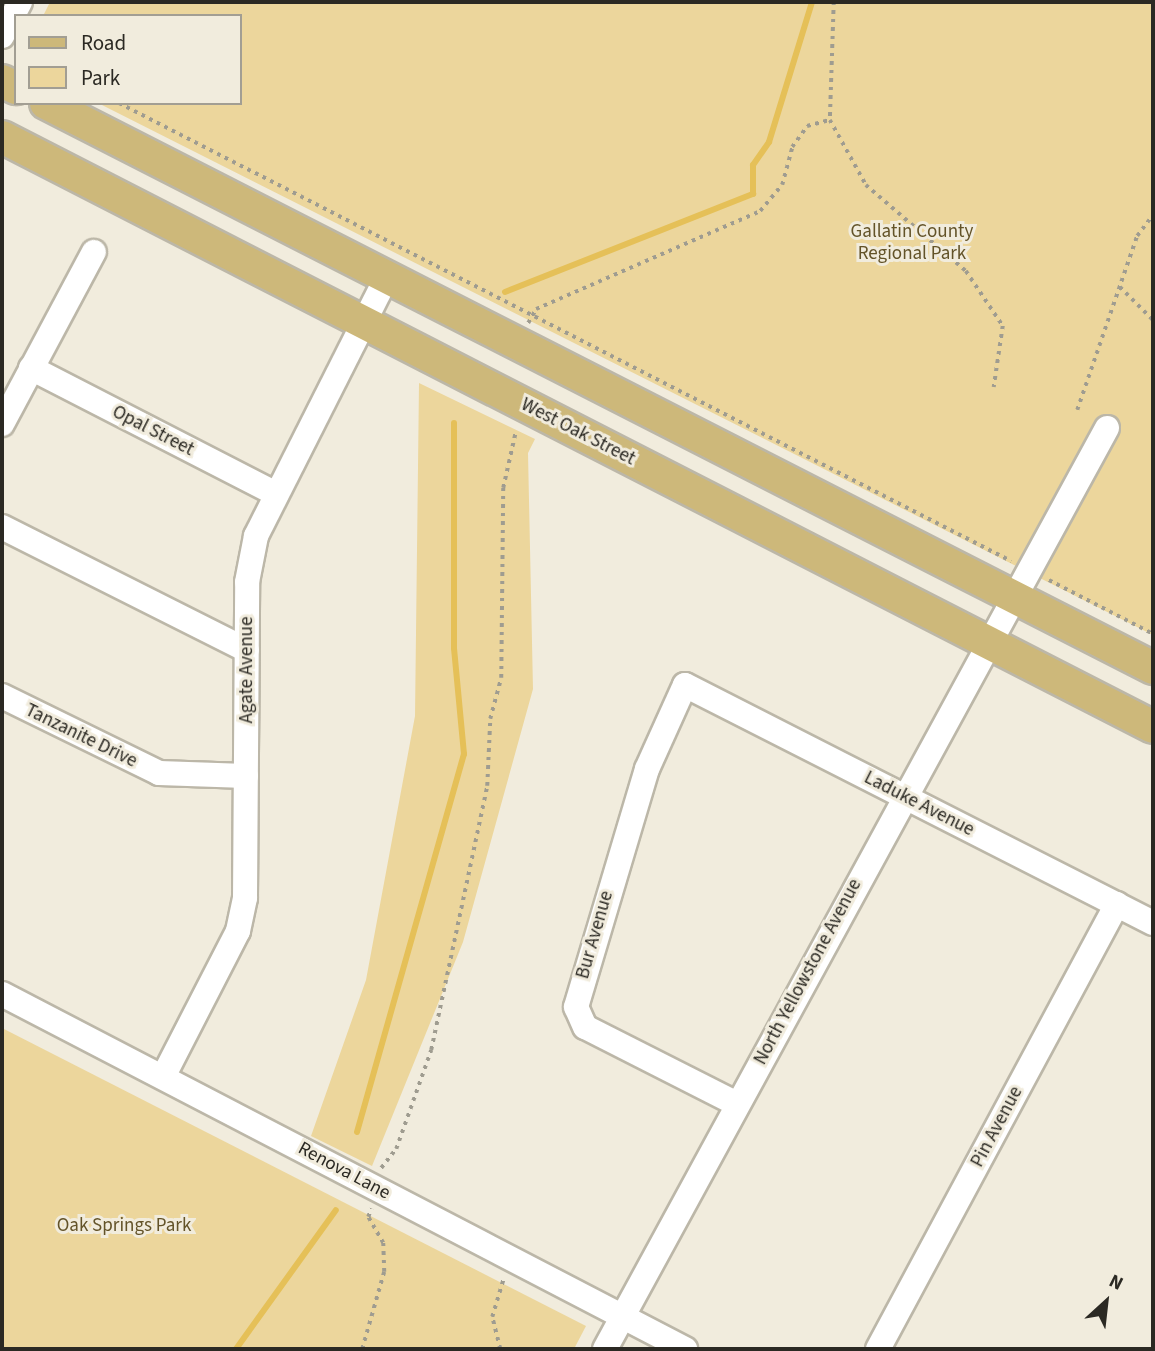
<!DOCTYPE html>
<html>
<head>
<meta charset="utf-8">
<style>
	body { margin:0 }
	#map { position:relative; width:1155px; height:1351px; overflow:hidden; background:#f1ecdd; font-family:"Source Sans 3",sans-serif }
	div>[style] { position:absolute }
	.green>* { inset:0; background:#ecd69c }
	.stream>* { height:6px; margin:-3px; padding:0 3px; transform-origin:3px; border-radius:3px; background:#e5c058 }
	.path>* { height:3.5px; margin-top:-1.75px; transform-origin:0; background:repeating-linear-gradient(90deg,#9f9c90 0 3.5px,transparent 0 8.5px) }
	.roads { filter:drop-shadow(2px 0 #bcb7a8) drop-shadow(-2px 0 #bcb7a8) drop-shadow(0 2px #bcb7a8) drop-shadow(0 -2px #bcb7a8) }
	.minor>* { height:24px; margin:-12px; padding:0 12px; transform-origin:12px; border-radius:12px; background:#fff }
	.major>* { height:32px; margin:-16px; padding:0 16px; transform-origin:16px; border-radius:16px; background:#cdb87a }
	span { translate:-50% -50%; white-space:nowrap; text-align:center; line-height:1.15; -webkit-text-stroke:6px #f1ecdd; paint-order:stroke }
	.park-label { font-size:19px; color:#635328 }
	.street-label { font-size:19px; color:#2b2923 }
	.frame { position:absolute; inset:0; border:4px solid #2b2923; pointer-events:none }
	.legend { position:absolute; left:14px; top:14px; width:228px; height:91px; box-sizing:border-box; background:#f1ecdd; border:2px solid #a29e93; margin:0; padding:9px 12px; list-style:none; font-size:21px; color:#2b2923 }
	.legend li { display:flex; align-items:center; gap:14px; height:35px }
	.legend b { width:35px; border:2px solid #a29e93 }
	.north { position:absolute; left:1071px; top:1267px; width:70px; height:70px; -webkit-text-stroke:5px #f1ecdd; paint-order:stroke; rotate:27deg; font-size:19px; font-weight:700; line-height:28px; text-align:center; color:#2b2923 }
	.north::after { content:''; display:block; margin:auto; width:24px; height:32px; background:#2b2923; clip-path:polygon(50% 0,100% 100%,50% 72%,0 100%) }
</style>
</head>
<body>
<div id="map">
	<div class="green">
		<i style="clip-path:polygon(50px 2px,1153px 2px,1153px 635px,98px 103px,240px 103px,240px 16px,43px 16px)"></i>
		<i style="clip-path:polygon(419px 383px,535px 439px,528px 453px,533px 689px,463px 942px,372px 1166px,311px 1136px,366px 980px,415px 716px)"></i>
		<i style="clip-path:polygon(2px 1028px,586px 1326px,574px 1349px,2px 1349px)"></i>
	</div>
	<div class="stream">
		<i style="left:505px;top:292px;width:267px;rotate:-21.6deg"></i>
		<i style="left:753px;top:194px;width:29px;rotate:-90deg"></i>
		<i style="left:753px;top:165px;width:28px;rotate:-55deg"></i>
		<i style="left:769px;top:142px;width:146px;rotate:-72.9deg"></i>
		<i style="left:357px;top:1132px;width:393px;rotate:-74.2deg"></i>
		<i style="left:464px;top:754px;width:106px;rotate:-95.4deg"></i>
		<i style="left:454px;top:648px;width:225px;rotate:-90deg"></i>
		<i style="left:236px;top:1349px;width:171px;rotate:-54.3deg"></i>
	</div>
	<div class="path">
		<i style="left:834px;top:2px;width:118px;rotate:91.9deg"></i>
		<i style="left:830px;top:120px;width:74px;rotate:61deg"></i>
		<i style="left:866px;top:185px;width:132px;rotate:40.7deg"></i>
		<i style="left:966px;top:271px;width:66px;rotate:56.1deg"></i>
		<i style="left:1003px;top:326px;width:62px;rotate:98.4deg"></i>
		<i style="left:119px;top:103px;width:1003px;rotate:27.18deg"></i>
		<i style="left:1120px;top:287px;width:47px;rotate:45deg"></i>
		<i style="left:528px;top:323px;width:16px;rotate:-60deg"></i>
		<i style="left:536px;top:309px;width:244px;rotate:-23.6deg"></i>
		<i style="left:760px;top:211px;width:34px;rotate:-50deg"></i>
		<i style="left:782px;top:185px;width:39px;rotate:-75deg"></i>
		<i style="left:792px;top:147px;width:26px;rotate:-54deg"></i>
		<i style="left:807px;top:126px;width:24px;rotate:-15deg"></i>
		<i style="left:1077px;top:410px;width:184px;rotate:-71deg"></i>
		<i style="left:1137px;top:236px;width:26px;rotate:-53deg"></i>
		<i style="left:1049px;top:580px;width:117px;rotate:27.4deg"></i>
		<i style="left:381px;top:1168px;width:24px;rotate:-52deg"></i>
		<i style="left:396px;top:1149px;width:105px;rotate:-70.5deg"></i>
		<i style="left:431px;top:1050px;width:270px;rotate:-78deg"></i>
		<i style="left:487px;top:786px;width:67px;rotate:-87.4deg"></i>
		<i style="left:490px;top:719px;width:42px;rotate:-75deg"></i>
		<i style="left:501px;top:678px;width:190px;rotate:-89.4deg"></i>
		<i style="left:503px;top:488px;width:59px;rotate:-77.4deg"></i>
		<i style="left:362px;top:1349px;width:80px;rotate:-74.1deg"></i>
		<i style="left:384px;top:1272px;width:29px;rotate:-92deg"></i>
		<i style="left:383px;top:1243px;width:30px;rotate:-120deg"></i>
		<i style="left:368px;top:1217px;width:9px;rotate:-69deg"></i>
		<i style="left:500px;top:1349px;width:33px;rotate:-104deg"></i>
		<i style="left:492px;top:1317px;width:42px;rotate:-73.3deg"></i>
	</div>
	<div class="roads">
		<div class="minor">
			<i style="left:2px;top:36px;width:38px;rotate:-62deg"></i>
			<i style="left:31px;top:368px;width:276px;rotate:27.2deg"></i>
			<i style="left:2px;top:424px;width:195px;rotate:-61.9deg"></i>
			<i style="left:2px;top:527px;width:274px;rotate:26.7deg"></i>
			<i style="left:2px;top:696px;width:175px;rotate:26.1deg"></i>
			<i style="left:159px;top:773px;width:87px;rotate:2deg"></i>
			<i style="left:2px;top:994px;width:770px;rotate:27.46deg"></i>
			<i style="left:163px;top:1077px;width:164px;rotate:-62.8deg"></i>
			<i style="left:238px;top:931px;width:34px;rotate:-78deg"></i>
			<i style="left:245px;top:898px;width:316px;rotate:-89.6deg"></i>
			<i style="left:247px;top:582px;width:47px;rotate:-78.9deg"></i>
			<i style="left:256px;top:536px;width:290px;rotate:-63.2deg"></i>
			<i style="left:737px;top:1104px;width:170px;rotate:-153.1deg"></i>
			<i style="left:585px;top:1027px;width:22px;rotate:-114deg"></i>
			<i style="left:576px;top:1007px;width:248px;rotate:-73.4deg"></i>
			<i style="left:647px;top:769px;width:92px;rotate:-65.7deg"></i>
			<i style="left:685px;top:685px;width:525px;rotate:26.96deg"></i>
			<i style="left:605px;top:1349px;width:1049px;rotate:-61.41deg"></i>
			<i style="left:878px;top:1349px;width:505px;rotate:-61.76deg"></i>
		</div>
		<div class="major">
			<i style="left:2px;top:81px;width:16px;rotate:27deg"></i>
			<i style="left:46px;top:103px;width:1243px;rotate:27.04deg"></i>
			<i style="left:2px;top:137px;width:1293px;rotate:27.14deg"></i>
		</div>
	</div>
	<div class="park-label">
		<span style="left:912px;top:243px">Gallatin County<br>Regional Park</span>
		<span style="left:124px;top:1226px">Oak Springs Park</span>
	</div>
	<div class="street-label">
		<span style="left:153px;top:431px;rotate:27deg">Opal Street</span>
		<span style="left:578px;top:432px;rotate:27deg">West Oak Street</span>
		<span style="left:247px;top:670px;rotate:-90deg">Agate Avenue</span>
		<span style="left:81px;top:736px;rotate:26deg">Tanzanite Drive</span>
		<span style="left:919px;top:804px;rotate:27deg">Laduke Avenue</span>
		<span style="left:595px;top:935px;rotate:-74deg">Bur Avenue</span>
		<span style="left:808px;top:972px;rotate:-62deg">North Yellowstone Avenue</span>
		<span style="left:997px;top:1127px;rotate:-62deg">Pin Avenue</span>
		<span style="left:344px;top:1171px;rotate:28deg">Renova Lane</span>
	</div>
	<div class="frame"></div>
	<ul class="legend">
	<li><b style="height:9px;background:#cdb87a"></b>Road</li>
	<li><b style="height:19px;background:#ecd69c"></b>Park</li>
	</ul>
	<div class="north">N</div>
</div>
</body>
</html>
